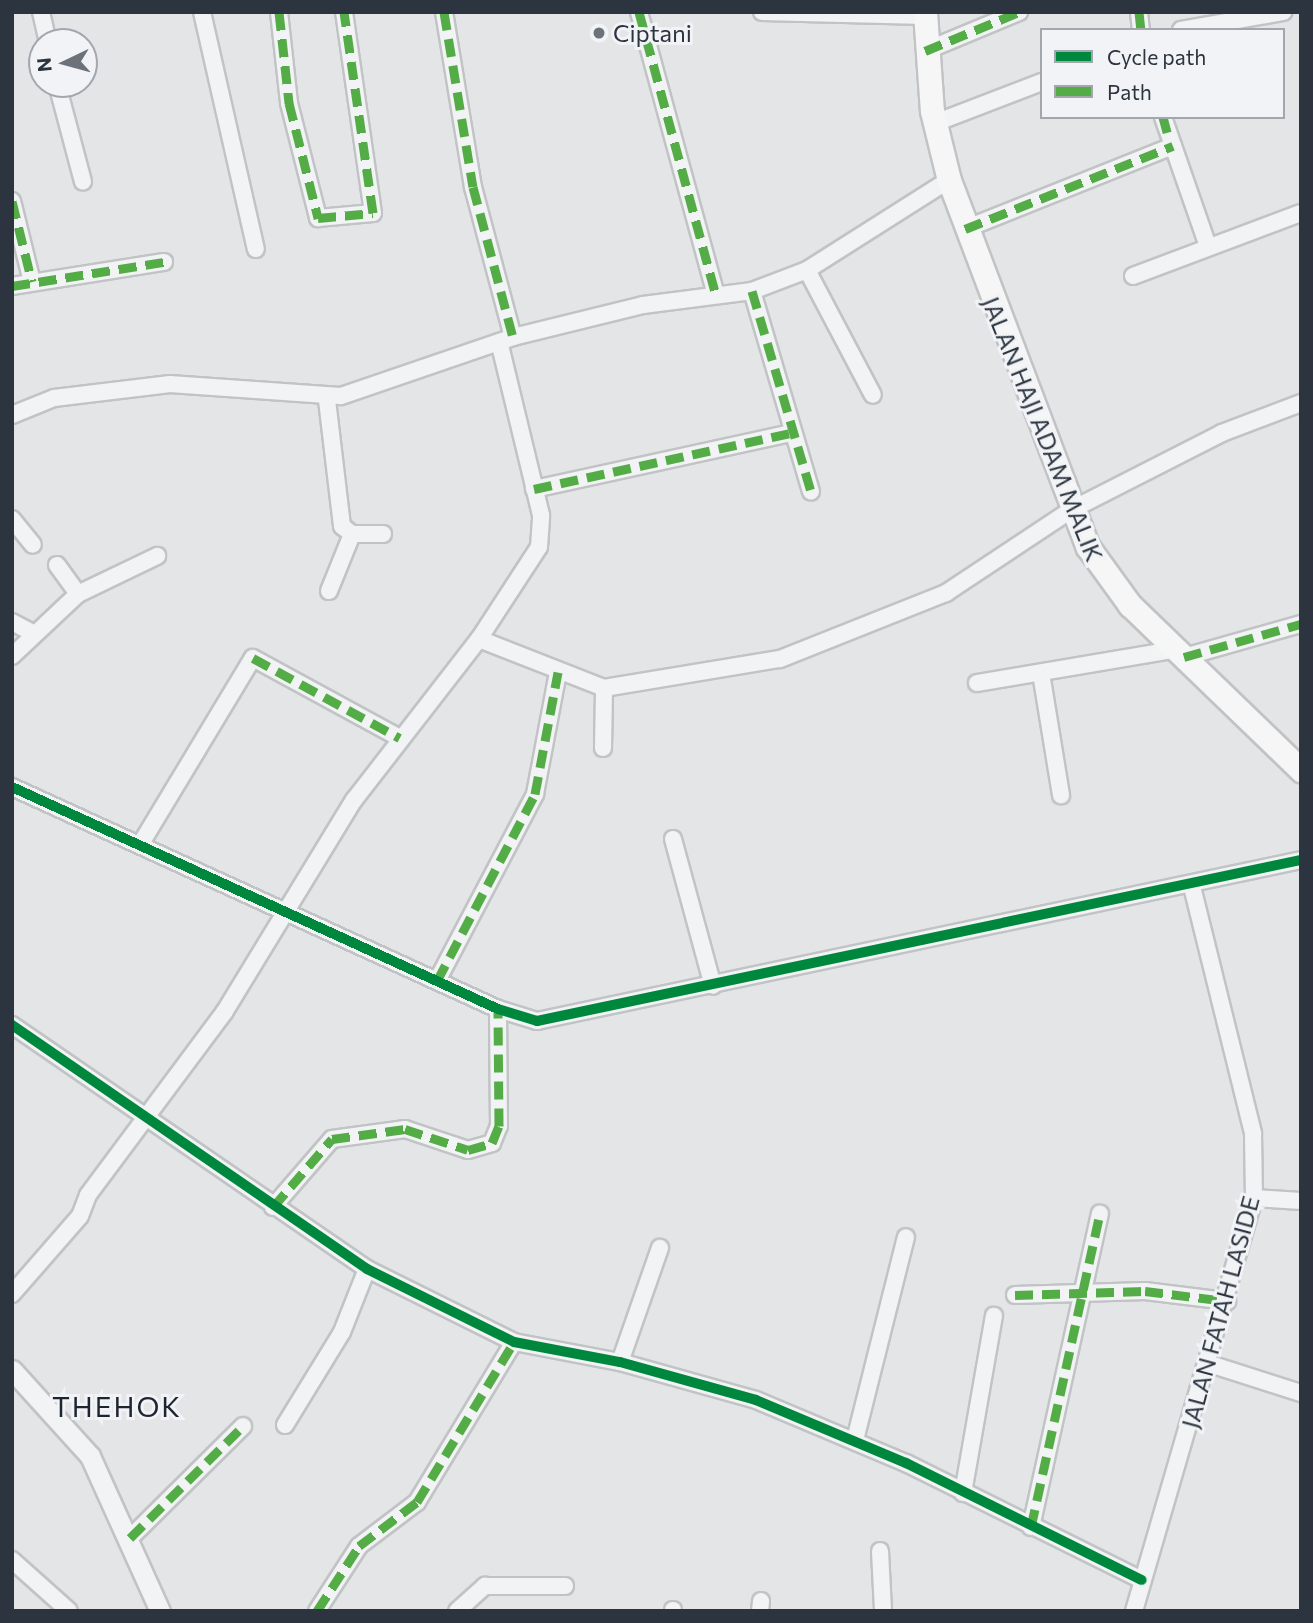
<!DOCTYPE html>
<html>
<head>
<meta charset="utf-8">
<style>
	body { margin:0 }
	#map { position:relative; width:1313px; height:1623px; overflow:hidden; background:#e3e5e7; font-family:Commissioner,sans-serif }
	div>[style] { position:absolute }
	.roads { filter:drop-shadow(2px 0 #c1c3c5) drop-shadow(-2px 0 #c1c3c5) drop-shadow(0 2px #c1c3c5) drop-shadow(0 -2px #c1c3c5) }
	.minor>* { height:16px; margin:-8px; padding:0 8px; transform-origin:8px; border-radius:8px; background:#f2f3f4 }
	.tertiary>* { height:19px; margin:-9.5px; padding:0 9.5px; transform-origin:9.5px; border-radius:9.5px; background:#f2f3f4 }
	.secondary>* { height:23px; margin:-11.5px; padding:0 11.5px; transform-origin:11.5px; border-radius:11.5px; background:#f6f6f6 }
	.quiet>* { height:9px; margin-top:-4.5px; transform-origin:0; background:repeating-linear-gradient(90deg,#54ac46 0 18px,transparent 0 27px) }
	.cycleway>* { height:10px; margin:-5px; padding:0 5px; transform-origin:5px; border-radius:5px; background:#00873e }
	.dots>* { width:19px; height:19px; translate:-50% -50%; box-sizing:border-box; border:4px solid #f1f3f6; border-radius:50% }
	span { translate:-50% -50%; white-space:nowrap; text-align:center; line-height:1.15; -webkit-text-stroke:6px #f1f3f6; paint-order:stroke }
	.poi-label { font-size:24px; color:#2b343f }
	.left { translate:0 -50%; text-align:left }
	.street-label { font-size:24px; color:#2b343f }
	.quarter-label { font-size:28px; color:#1d2530; letter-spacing:2px }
	.frame { position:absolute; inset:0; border:14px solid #2b343f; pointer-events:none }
	.legend { position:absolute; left:1040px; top:28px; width:245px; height:91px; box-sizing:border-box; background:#f1f3f6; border:2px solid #a2a7ad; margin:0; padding:9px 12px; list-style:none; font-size:21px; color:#2b343f }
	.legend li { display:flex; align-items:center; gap:14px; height:35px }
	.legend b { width:35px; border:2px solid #a2a7ad }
	.north { position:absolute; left:28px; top:28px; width:70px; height:70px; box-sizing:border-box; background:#f1f3f6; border:2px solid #a2a7ad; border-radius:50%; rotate:265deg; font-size:19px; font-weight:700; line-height:28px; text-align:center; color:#2b343f }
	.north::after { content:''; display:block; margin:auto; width:24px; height:32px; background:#6b727a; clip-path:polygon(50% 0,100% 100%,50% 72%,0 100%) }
</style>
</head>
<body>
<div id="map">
	<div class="roads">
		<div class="minor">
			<i style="left:41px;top:12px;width:31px;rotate:77deg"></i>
			<i style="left:202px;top:12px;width:243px;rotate:77.2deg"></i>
			<i style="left:279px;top:12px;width:92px;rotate:83.7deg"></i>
			<i style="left:289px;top:103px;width:119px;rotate:75.8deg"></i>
			<i style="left:318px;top:218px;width:55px;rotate:-5.2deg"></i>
			<i style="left:373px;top:213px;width:203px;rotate:-98.2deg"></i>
			<i style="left:444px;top:12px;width:177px;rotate:80.6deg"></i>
			<i style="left:473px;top:187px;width:155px;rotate:75.1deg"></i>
			<i style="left:639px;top:12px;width:293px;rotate:74.8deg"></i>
			<i style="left:762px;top:12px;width:163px;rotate:1.4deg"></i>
			<i style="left:1139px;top:12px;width:18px;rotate:84deg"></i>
			<i style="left:1181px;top:30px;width:104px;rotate:-10deg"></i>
			<i style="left:925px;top:51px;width:102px;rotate:-22.5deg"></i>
			<i style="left:57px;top:84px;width:101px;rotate:75.1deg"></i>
			<i style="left:1163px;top:117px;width:137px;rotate:70.8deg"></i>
			<i style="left:935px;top:123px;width:115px;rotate:-21deg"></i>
			<i style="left:12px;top:201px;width:83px;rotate:76.1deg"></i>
			<i style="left:965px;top:229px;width:224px;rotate:-21.8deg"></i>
			<i style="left:807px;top:270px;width:141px;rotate:62.2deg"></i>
			<i style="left:1133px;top:276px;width:179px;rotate:-20.6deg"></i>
			<i style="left:12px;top:286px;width:154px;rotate:-9deg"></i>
			<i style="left:752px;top:291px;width:209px;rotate:73.6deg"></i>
			<i style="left:327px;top:400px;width:127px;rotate:83.2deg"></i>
			<i style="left:342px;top:526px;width:13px;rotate:39deg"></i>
			<i style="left:352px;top:534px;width:31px"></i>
			<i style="left:12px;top:415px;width:45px;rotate:-22deg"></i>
			<i style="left:54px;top:398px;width:117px;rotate:-6.9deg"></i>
			<i style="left:170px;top:384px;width:171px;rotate:4deg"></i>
			<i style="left:341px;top:396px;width:182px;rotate:-18.9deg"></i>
			<i style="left:513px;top:337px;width:134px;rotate:-13.8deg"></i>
			<i style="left:643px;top:305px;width:110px;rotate:-7.3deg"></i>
			<i style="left:752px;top:291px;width:59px;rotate:-20.9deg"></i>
			<i style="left:807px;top:270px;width:168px;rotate:-32.4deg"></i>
			<i style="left:534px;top:489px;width:262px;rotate:-12.3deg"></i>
			<i style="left:12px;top:519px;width:33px;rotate:51deg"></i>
			<i style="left:57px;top:565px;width:36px;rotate:54deg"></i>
			<i style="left:329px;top:591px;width:61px;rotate:-68deg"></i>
			<i style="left:12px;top:622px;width:24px;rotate:28deg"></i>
			<i style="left:479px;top:639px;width:134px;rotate:21.4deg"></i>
			<i style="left:604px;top:688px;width:178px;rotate:-9.4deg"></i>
			<i style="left:780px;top:659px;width:179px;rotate:-21.7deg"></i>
			<i style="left:946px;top:593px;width:150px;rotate:-33.6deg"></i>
			<i style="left:1071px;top:510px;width:169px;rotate:-27deg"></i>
			<i style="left:1222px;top:433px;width:85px;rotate:-20.8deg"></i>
			<i style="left:12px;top:656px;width:91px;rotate:-43.2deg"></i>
			<i style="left:78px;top:594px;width:88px;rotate:-25.7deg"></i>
			<i style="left:1184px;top:657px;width:122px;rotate:-15.8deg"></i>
			<i style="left:1041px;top:673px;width:124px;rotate:80.7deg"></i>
			<i style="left:977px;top:683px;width:203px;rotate:-9.6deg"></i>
			<i style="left:603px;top:748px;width:60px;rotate:-89deg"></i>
			<i style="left:12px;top:787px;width:534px;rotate:24.55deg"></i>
			<i style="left:498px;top:1009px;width:41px;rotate:17.1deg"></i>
			<i style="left:537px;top:1021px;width:781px;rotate:-11.9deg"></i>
			<i style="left:673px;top:839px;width:152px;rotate:74.8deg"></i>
			<i style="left:140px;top:845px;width:218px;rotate:-58.9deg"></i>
			<i style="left:253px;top:658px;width:167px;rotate:28.6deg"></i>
			<i style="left:437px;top:981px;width:211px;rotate:-62.3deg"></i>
			<i style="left:535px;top:794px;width:124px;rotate:-79.3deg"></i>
			<i style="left:12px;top:1025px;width:431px;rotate:34.5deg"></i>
			<i style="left:367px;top:1269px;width:164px;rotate:26.4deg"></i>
			<i style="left:514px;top:1342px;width:108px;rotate:10.7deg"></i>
			<i style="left:620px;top:1362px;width:141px;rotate:15.6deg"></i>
			<i style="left:756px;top:1400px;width:163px;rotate:22.8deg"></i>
			<i style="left:906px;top:1463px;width:263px;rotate:26.4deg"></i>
			<i style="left:1254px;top:1198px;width:47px;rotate:3.7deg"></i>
			<i style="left:273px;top:1207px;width:90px;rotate:-49.1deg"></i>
			<i style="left:332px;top:1139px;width:74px;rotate:-7.8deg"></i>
			<i style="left:405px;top:1129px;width:66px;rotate:18.4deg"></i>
			<i style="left:468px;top:1150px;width:25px;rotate:-16deg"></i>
			<i style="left:492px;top:1143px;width:18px;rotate:-68deg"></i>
			<i style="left:499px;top:1126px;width:117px;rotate:-90.5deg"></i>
			<i style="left:12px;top:1294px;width:103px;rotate:-48.9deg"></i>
			<i style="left:80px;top:1216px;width:22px;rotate:-69deg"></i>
			<i style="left:88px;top:1195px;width:229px;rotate:-53.3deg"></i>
			<i style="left:225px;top:1011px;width:247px;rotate:-58.6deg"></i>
			<i style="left:354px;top:800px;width:204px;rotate:-52.2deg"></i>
			<i style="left:479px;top:639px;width:110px;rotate:-56.9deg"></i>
			<i style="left:539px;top:547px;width:32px;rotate:-86deg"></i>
			<i style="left:541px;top:515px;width:178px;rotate:-103.6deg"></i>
			<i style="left:1015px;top:1295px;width:130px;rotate:-1.8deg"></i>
			<i style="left:1145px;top:1291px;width:83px;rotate:7deg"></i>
			<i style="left:620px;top:1362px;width:121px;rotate:-70.7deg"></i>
			<i style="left:1207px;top:1363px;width:99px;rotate:17.7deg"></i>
			<i style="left:285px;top:1425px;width:109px;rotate:-58.5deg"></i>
			<i style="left:342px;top:1332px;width:68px;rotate:-68.4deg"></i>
			<i style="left:855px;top:1440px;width:209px;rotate:-75.9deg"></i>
			<i style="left:963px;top:1493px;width:180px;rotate:-80.1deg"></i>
			<i style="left:1031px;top:1527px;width:321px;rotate:-77.6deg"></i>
			<i style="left:130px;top:1538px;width:159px;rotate:-44.7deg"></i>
			<i style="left:880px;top:1551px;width:60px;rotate:87.1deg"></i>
			<i style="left:12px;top:1560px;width:76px;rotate:41.8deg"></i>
			<i style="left:673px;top:1610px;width:1px;rotate:90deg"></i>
			<i style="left:317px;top:1611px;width:77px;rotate:-57.1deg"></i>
			<i style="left:359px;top:1546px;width:73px;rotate:-37.2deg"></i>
			<i style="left:417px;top:1502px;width:187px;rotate:-58.8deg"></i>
			<i style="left:457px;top:1611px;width:38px;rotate:-42deg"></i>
			<i style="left:485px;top:1586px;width:80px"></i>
			<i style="left:760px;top:1611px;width:10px;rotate:-84deg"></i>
			<i style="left:1134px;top:1611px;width:430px;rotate:-73.8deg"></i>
			<i style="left:1254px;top:1198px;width:65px;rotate:-90.9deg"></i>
			<i style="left:1253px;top:1133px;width:253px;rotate:-103.9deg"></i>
		</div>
		<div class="tertiary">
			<i style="left:12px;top:1370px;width:116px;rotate:47.8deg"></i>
			<i style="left:90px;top:1456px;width:170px;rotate:65.7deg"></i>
		</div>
		<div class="secondary">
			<i style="left:925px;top:12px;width:99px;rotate:86deg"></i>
			<i style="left:932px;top:111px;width:71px;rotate:76.2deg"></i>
			<i style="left:949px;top:180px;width:392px;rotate:69.3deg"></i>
			<i style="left:1088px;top:547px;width:72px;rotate:54.1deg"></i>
			<i style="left:1130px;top:605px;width:238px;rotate:44deg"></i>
		</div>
	</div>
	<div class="quiet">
		<i style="left:279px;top:12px;width:92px;rotate:83.7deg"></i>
		<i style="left:289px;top:103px;width:119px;rotate:75.8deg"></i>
		<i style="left:318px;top:218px;width:55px;rotate:-5.2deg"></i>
		<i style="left:373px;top:213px;width:203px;rotate:-98.2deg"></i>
		<i style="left:444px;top:12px;width:177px;rotate:80.6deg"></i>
		<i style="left:473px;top:187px;width:155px;rotate:75.1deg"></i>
		<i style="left:639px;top:12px;width:293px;rotate:74.8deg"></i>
		<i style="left:1139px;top:12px;width:18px;rotate:84deg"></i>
		<i style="left:925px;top:51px;width:102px;rotate:-22.5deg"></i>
		<i style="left:1163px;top:117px;width:16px;rotate:75deg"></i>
		<i style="left:12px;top:201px;width:83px;rotate:76.1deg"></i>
		<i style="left:965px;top:229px;width:224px;rotate:-21.8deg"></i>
		<i style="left:12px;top:286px;width:154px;rotate:-9deg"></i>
		<i style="left:752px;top:291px;width:209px;rotate:73.6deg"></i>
		<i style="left:534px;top:489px;width:262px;rotate:-12.3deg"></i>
		<i style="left:1184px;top:657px;width:122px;rotate:-15.8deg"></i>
		<i style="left:253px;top:658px;width:167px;rotate:28.6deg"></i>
		<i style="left:437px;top:981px;width:211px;rotate:-62.3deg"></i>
		<i style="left:535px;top:794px;width:124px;rotate:-79.3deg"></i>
		<i style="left:273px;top:1207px;width:90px;rotate:-49.1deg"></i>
		<i style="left:332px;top:1139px;width:74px;rotate:-7.8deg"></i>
		<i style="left:405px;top:1129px;width:66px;rotate:18.4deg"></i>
		<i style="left:468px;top:1150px;width:25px;rotate:-16deg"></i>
		<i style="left:492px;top:1143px;width:18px;rotate:-68deg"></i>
		<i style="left:499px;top:1126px;width:117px;rotate:-90.5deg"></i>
		<i style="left:1015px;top:1295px;width:130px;rotate:-1.8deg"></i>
		<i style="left:1145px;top:1291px;width:83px;rotate:7deg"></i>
		<i style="left:1031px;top:1527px;width:321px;rotate:-77.6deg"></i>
		<i style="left:130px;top:1538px;width:159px;rotate:-44.7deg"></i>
		<i style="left:317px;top:1611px;width:77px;rotate:-57.1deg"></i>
		<i style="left:359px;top:1546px;width:73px;rotate:-37.2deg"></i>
		<i style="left:417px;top:1502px;width:187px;rotate:-58.8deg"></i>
	</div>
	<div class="cycleway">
		<i style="left:12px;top:787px;width:534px;rotate:24.55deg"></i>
		<i style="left:498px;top:1009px;width:41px;rotate:17.1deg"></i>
		<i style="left:537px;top:1021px;width:781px;rotate:-11.9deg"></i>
		<i style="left:12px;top:1025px;width:431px;rotate:34.5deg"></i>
		<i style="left:367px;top:1269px;width:164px;rotate:26.4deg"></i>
		<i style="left:514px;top:1342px;width:108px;rotate:10.7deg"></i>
		<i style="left:620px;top:1362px;width:141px;rotate:15.6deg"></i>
		<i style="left:756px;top:1400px;width:163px;rotate:22.8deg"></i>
		<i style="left:906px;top:1463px;width:263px;rotate:26.4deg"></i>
	</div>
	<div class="dots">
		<i style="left:599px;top:33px;background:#6b727a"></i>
	</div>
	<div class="poi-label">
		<span class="left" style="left:613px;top:33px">Ciptani</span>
	</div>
	<div class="street-label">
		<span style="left:1043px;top:429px;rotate:68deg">JALAN HAJI ADAM MALIK</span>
		<span style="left:1220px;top:1312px;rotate:-75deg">JALAN FATAH LASIDE</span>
	</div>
	<div class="quarter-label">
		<span style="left:117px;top:1406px">THEHOK</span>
	</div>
	<div class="frame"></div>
	<ul class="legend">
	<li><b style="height:9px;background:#00873e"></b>Cycle path</li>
	<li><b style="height:9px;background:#54ac46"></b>Path</li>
	</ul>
	<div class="north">N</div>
</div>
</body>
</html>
